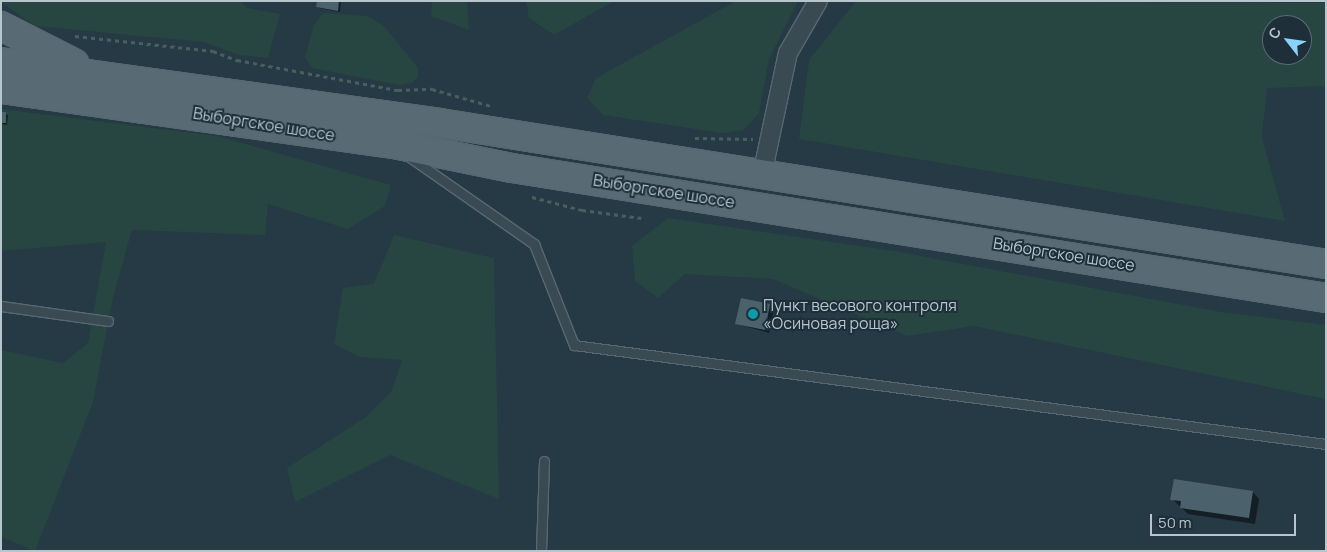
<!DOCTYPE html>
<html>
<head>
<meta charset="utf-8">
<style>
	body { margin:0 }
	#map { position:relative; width:1327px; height:552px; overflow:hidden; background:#253a44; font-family:Manrope,sans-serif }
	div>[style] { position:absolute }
	.green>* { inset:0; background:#274541 }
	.shadow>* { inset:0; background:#0007 }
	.building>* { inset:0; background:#4b626c }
	.path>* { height:3px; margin-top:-1.5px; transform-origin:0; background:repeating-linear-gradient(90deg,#46615d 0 4px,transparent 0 8px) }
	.roads { filter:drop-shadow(1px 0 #586871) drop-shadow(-1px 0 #586871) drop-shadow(0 1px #586871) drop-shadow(0 -1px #586871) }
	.service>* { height:9px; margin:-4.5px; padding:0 4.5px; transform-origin:4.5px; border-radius:4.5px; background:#3a4a53 }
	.minor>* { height:18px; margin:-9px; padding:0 9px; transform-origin:9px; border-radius:9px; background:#3a4a53 }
	.primary>* { height:28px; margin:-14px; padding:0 14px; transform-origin:14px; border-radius:14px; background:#586a73 }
	.dots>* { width:14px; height:14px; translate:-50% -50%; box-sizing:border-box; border:2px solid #1e2f39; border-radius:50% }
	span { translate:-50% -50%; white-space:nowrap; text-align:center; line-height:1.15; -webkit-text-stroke:4px #1e2f39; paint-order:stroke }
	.street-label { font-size:16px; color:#b7c5cd }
	.poi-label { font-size:16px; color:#b7c5cd }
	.left { translate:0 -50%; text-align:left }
	.frame { position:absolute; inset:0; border:2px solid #b7c5cd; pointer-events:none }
	.north { position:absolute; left:1262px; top:15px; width:50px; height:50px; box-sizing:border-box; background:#1e2f39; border:1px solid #5b6b74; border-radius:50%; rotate:300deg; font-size:14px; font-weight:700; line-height:20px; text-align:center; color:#b7c5cd }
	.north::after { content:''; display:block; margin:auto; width:18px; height:22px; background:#8bd2fe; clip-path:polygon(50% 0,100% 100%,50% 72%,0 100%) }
	.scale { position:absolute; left:1150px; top:514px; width:146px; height:22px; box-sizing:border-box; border:2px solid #b7c5cd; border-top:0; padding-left:6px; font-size:15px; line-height:18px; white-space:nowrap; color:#b7c5cd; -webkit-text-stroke:4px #1e2f39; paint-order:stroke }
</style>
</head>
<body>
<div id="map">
	<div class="green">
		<i style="clip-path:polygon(241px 1px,247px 8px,280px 14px,268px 58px,239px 55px,204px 42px,35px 26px,1px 2px)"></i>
		<i style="clip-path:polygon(432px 1px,467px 1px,469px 30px,431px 16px)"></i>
		<i style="clip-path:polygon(526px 1px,614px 1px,554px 35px,529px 18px)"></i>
		<i style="clip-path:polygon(736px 1px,798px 1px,769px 59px,759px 113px,744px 130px,722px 133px,603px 115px,587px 98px,596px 78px)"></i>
		<i style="clip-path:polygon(evenodd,856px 1px,1326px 3px,1326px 86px,1267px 88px,1262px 138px,1285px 221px,799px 139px,809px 60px,856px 1px,1272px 25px,1302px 25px,1302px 55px,1272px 55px,1272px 25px)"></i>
		<i style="clip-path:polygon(323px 13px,368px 16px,384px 26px,418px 68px,418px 77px,412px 83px,399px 85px,312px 68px,305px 57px,314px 25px)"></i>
		<i style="clip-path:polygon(1px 109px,217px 136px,391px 185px,385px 206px,348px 229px,268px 204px,265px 235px,132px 230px,113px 297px,93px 402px,35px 551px,1px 537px,1px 350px,63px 363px,88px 343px,106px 242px,1px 251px)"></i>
		<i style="clip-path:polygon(668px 218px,894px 251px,1221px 312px,1326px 325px,1326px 399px,974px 326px,907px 336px,773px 279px,685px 274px,658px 298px,635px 281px,632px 246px)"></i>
		<i style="clip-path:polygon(394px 235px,494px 258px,499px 499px,390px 455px,295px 502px,287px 468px,366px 417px,391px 392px,402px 360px,360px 357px,334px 344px,343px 288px,374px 284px)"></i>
	</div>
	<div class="shadow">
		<i style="clip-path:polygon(318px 1px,341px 1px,340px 12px,319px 8px)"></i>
		<i style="clip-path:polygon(1px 113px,8px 115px,7px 125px,1px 124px)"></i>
		<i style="clip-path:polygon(770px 305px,774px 309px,769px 333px,737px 324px)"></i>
		<i style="clip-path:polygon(1253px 492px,1259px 499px,1255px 524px,1188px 514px,1172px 499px)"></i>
	</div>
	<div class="building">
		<i style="clip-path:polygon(317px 1px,339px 1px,338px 11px,316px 7px)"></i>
		<i style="clip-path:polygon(1px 112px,6px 112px,6px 123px,1px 123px)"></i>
		<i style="clip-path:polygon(741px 298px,770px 304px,765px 330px,735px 324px)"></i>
		<i style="clip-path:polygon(1174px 479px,1253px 491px,1249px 518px,1180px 508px,1181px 501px,1170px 500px)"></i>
	</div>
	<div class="path">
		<i style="left:75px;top:36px;width:139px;rotate:6.2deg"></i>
		<i style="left:213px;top:51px;width:26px;rotate:21deg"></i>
		<i style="left:237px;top:60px;width:164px;rotate:10.6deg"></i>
		<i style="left:398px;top:90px;width:34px;rotate:-2deg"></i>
		<i style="left:432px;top:89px;width:61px;rotate:16.1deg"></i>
		<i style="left:695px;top:138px;width:58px;rotate:1deg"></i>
		<i style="left:532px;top:197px;width:52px;rotate:14.6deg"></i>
		<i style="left:582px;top:210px;width:60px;rotate:7.7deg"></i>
	</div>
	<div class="roads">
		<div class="service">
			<i style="left:408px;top:156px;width:154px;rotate:34.9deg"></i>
			<i style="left:534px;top:244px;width:109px;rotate:68.4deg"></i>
			<i style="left:574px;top:345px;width:758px;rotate:7.5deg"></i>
			<i style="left:1px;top:306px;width:108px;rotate:8deg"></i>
			<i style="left:541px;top:551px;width:90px;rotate:-88.1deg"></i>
		</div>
		<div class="minor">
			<i style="left:762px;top:175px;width:125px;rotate:-78deg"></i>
			<i style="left:788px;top:53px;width:60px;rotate:-60deg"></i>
		</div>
		<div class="primary">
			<i style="left:1px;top:26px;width:82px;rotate:26.9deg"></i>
			<i style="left:1px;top:62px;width:443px;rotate:7.9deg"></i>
			<i style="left:440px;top:123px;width:897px;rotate:9.04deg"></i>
			<i style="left:1px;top:89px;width:397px;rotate:8deg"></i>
			<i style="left:394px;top:144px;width:120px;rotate:11.5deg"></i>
			<i style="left:512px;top:168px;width:824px;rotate:9.07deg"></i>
		</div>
	</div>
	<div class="dots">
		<i style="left:753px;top:314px;background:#0f9aa8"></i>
	</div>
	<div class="street-label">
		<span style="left:264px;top:124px;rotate:9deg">Выборгское шоссе</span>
		<span style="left:664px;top:191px;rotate:9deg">Выборгское шоссе</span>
		<span style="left:1064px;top:254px;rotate:9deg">Выборгское шоссе</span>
	</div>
	<div class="poi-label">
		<span class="left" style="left:763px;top:314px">Пункт весового контроля<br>«Осиновая роща»</span>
	</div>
	<div class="frame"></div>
	<div class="north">С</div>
	<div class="scale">50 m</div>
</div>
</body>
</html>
